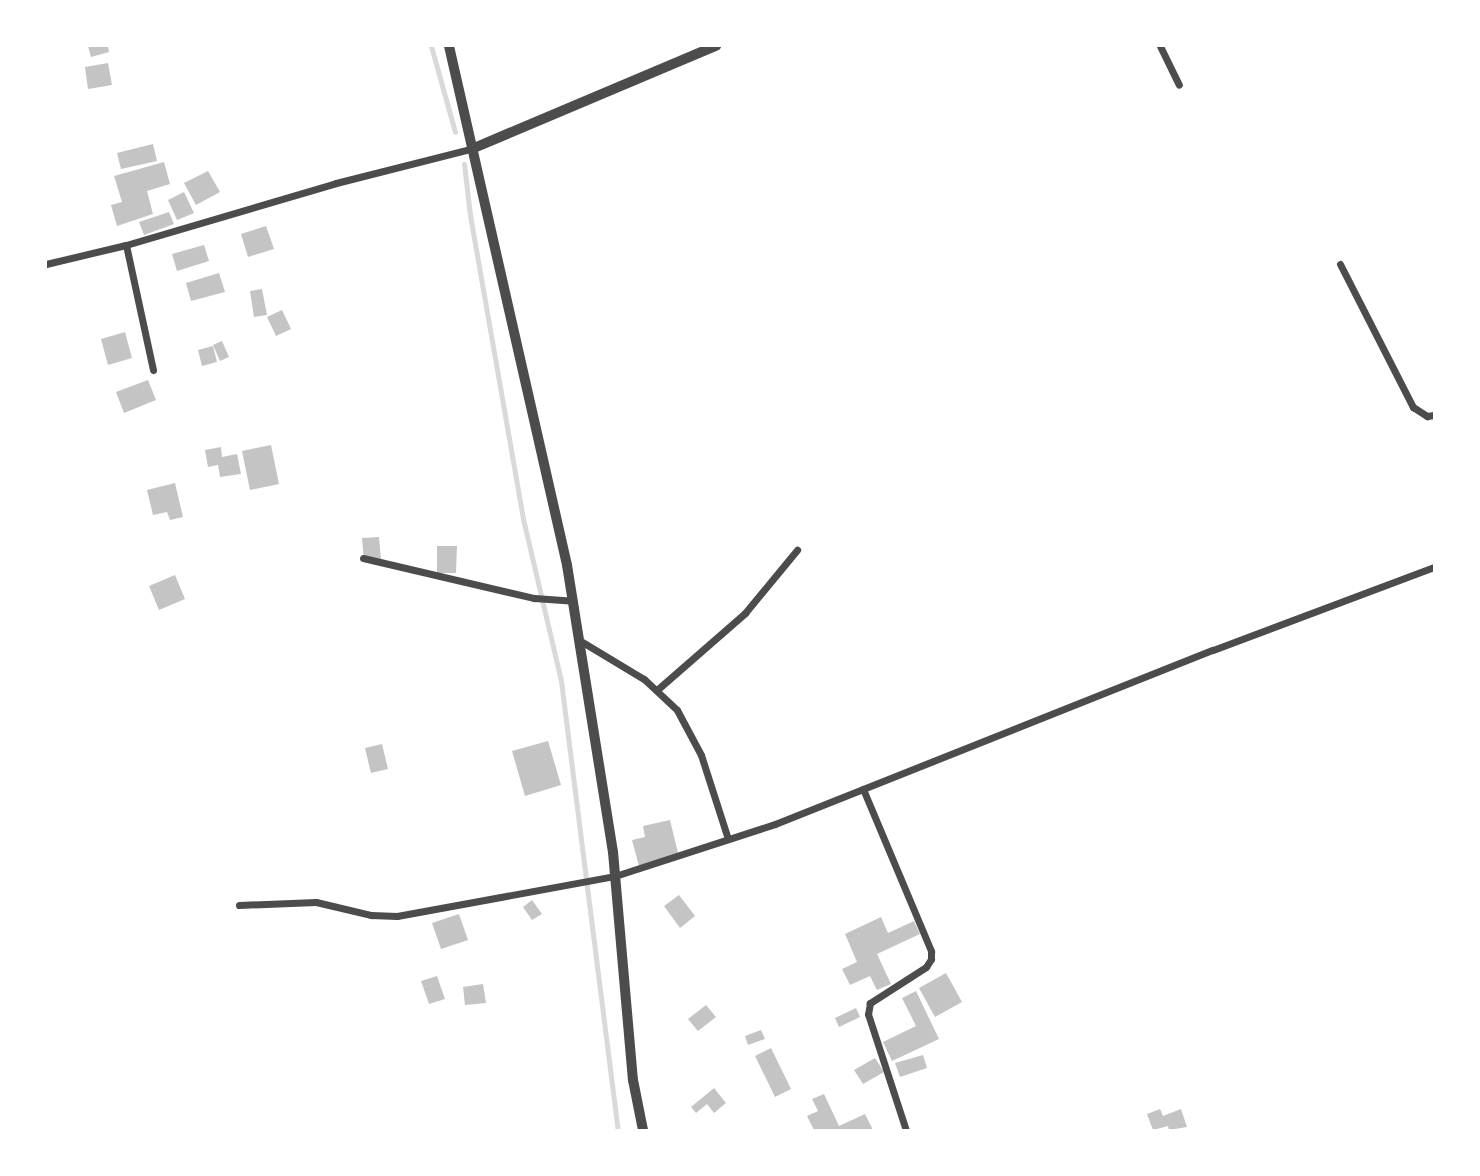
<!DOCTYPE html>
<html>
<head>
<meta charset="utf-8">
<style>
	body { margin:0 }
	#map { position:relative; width:1480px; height:1176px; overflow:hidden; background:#fff; font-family:"Golos Text",sans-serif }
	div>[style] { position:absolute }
	.stream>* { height:5px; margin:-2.5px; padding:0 2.5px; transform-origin:2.5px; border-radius:2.5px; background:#d9d9d9 }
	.building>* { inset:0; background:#c4c4c4 }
	.minor>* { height:7px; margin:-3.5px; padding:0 3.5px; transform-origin:3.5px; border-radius:3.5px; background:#4c4c4c }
	.tertiary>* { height:10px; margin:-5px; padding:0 5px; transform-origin:5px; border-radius:5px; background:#4c4c4c }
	span { translate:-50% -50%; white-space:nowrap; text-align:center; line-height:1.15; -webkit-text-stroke:5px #fff; paint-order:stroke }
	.frame { position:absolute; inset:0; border:47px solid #fff; pointer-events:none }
</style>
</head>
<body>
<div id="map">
	<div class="stream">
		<i style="left:431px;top:46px;width:89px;rotate:74.4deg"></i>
		<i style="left:464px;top:164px;width:51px;rotate:83.3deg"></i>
		<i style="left:470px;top:215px;width:313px;rotate:80.1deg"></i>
		<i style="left:524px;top:523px;width:162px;rotate:76.8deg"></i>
		<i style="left:561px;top:681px;width:453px;rotate:82.8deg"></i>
	</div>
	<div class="building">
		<i style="clip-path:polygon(88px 46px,108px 46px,109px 52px,91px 57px)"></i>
		<i style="clip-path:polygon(108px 63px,112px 85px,88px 89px,85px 67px)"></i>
		<i style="clip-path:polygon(153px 144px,157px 161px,121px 169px,117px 153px)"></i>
		<i style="clip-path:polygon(164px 162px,170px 184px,147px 191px,153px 214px,117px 226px,111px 205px,122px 202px,114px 176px)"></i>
		<i style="clip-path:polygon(208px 171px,220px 192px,196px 205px,184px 183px)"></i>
		<i style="clip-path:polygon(184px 192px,194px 213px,177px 220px,168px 200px)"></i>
		<i style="clip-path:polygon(169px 212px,174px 224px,144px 235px,139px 222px)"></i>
		<i style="clip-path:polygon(266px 226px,274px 249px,248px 257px,241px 234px)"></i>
		<i style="clip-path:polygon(204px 245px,209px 261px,177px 271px,172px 254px)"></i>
		<i style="clip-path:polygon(219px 273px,225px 292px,191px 301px,186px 283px)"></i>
		<i style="clip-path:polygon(262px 289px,267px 315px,254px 317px,250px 291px)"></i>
		<i style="clip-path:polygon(282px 310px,291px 329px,276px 336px,267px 317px)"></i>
		<i style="clip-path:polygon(125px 332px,132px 358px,108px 365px,101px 339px)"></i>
		<i style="clip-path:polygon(222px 341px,229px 357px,220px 361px,213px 345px)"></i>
		<i style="clip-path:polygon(213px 346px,217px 362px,202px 366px,198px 350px)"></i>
		<i style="clip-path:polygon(148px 380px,156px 400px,124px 413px,116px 392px)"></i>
		<i style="clip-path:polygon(271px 445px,279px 484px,250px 490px,242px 451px)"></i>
		<i style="clip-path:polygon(221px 447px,222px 457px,237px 454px,241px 474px,220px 477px,218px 465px,208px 467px,205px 450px)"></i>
		<i style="clip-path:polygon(175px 483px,183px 517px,170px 520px,167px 512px,153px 515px,147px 490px)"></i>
		<i style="clip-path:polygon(379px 537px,381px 560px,364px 561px,362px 538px)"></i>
		<i style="clip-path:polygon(437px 546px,457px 546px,456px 573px,437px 573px)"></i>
		<i style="clip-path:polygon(175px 575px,185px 599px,159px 610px,149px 586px)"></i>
		<i style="clip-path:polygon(548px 741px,561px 785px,525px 796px,512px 751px)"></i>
		<i style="clip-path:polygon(382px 744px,388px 769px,371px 773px,365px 748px)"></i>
		<i style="clip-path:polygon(670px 820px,679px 857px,639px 866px,632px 840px,645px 837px,643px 826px)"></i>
		<i style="clip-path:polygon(679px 895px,695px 916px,680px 928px,664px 906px)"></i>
		<i style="clip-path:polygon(532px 900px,542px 914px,532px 920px,523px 907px)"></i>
		<i style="clip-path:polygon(459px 914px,468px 940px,441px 949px,432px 923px)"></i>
		<i style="clip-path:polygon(881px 917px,888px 933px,914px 921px,920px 934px,877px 954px,891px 984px,877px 990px,870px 976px,850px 985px,842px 969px,857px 962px,845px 934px)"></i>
		<i style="clip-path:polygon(946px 973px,962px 1002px,935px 1017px,919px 988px)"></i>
		<i style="clip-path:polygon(437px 976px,445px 999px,429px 1004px,421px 981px)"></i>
		<i style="clip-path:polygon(483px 984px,486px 1003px,465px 1005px,463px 987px)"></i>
		<i style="clip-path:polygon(916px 991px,939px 1039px,892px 1061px,883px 1042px,916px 1026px,902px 998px)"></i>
		<i style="clip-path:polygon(706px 1005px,716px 1017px,698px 1031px,688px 1019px)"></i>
		<i style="clip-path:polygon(856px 1008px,860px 1017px,839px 1027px,835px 1018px)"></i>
		<i style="clip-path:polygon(761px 1030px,765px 1039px,748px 1045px,745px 1036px)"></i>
		<i style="clip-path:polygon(771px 1048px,791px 1089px,775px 1097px,755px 1056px)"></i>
		<i style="clip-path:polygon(923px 1055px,927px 1068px,900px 1077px,895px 1063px)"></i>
		<i style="clip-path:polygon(875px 1058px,884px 1072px,863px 1084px,854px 1070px)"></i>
		<i style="clip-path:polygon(714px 1088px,726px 1103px,714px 1113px,707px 1104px,696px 1113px,691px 1107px)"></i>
		<i style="clip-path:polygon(824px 1094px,839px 1126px,865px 1114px,873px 1130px,814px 1130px,807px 1116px,818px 1111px,812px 1099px)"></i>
		<i style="clip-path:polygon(1160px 1109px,1163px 1116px,1181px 1109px,1187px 1127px,1169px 1130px,1168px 1126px,1153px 1130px,1147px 1114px)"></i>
	</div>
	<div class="minor">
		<i style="left:1160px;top:46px;width:43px;rotate:64deg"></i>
		<i style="left:126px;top:245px;width:128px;rotate:77.8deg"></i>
		<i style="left:46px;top:264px;width:82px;rotate:-13.4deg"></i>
		<i style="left:126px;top:245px;width:219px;rotate:-16.4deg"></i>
		<i style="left:336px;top:183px;width:142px;rotate:-14.2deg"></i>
		<i style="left:1340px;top:264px;width:161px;rotate:63deg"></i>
		<i style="left:1413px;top:407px;width:17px;rotate:33deg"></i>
		<i style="left:1427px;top:416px;width:7px;rotate:-8deg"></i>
		<i style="left:363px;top:558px;width:176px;rotate:13.2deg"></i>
		<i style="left:534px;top:598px;width:39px;rotate:4deg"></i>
		<i style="left:579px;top:640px;width:76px;rotate:31deg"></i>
		<i style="left:644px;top:679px;width:45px;rotate:43.2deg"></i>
		<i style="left:677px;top:710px;width:51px;rotate:61.9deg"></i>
		<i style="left:701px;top:755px;width:88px;rotate:72.2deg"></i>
		<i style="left:658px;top:689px;width:116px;rotate:-41.1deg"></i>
		<i style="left:745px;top:613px;width:82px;rotate:-50.5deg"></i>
		<i style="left:863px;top:789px;width:176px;rotate:67.2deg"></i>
		<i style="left:931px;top:951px;width:8px;rotate:90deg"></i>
		<i style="left:931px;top:959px;width:9px;rotate:122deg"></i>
		<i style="left:926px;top:967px;width:67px;rotate:147.3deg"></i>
		<i style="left:870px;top:1003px;width:11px;rotate:100deg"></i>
		<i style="left:868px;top:1014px;width:122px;rotate:71.9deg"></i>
		<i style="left:239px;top:905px;width:77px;rotate:-2.2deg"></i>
		<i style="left:316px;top:902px;width:57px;rotate:13.3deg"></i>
		<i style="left:371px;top:915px;width:26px;rotate:2deg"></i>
		<i style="left:397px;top:916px;width:222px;rotate:-10.4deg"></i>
		<i style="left:615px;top:876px;width:168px;rotate:-18deg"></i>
		<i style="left:775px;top:824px;width:471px;rotate:-21.7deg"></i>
		<i style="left:1213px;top:650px;width:236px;rotate:-20.6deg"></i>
	</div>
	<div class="tertiary">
		<i style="left:449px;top:46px;width:532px;rotate:77.19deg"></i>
		<i style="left:567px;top:565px;width:291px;rotate:80.9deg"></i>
		<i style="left:613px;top:852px;width:229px;rotate:85deg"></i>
		<i style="left:633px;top:1080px;width:51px;rotate:78.7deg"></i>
		<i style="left:474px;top:148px;width:263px;rotate:-22.9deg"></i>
	</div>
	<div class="frame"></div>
</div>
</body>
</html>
